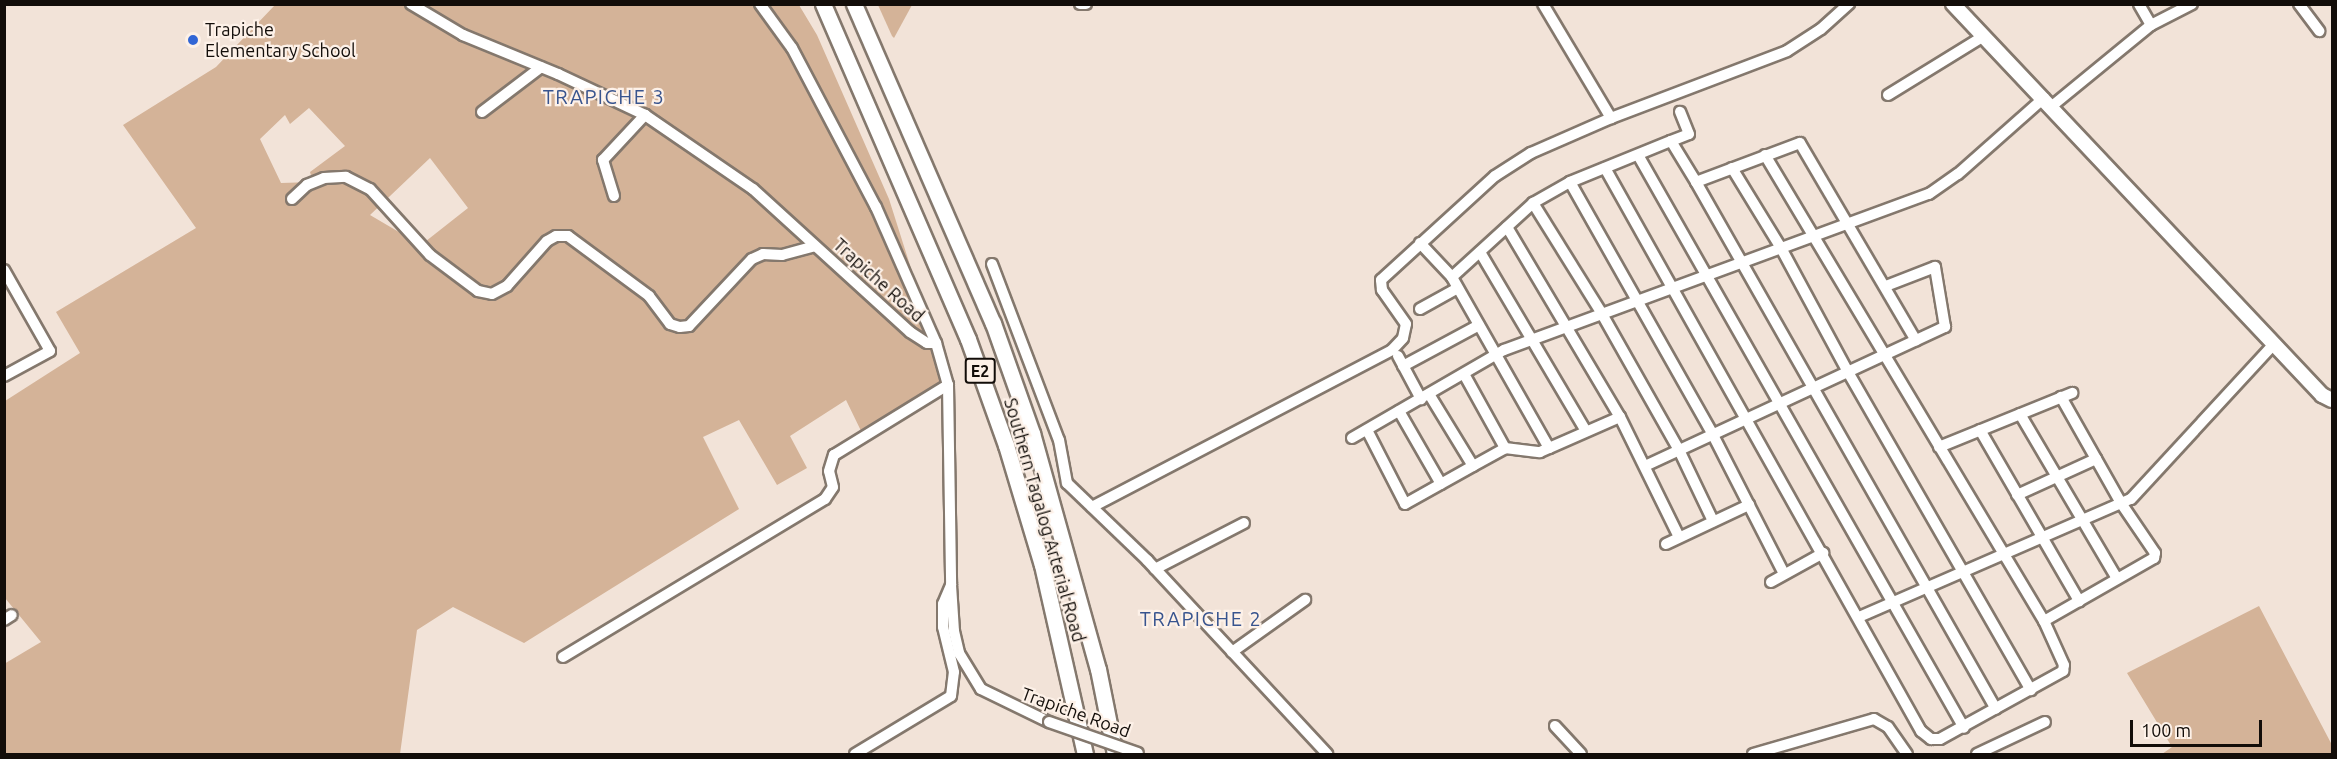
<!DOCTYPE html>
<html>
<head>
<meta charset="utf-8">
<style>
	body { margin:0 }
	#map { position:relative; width:2337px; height:759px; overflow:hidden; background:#f2e3d8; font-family:Ubuntu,sans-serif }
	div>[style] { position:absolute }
	.green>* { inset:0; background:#d4b398 }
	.roads { filter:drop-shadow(2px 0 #84786d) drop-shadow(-2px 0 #84786d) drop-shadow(0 2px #84786d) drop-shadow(0 -2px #84786d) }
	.minor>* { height:10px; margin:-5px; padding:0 5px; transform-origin:5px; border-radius:5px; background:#fff }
	.major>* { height:14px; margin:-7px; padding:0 7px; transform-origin:7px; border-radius:7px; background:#fff }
	.highway>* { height:15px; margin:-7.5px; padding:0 7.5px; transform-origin:7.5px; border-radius:7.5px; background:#fff }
	.bridges { filter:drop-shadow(2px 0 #84786d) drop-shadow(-2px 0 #84786d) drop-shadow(0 2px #84786d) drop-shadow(0 -2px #84786d) }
	.minor-bridge>* { height:10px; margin:-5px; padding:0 5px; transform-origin:5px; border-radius:5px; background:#fff }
	.dots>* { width:16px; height:16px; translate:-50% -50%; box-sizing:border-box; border:3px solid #fdf1e8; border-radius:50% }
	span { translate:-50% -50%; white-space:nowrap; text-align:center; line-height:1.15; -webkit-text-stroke:4.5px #fdf1e8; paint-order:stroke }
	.shield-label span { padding:2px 4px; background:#fdf1e8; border:2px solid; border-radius:4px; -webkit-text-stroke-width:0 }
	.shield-label { font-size:16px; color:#120d09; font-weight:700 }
	.poi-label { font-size:18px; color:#120d09 }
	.left { translate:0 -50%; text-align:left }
	.street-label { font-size:18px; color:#120d09 }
	.neighbourhood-label { font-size:20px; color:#38548e; letter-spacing:1.5px }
	.frame { position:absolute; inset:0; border:6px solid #120d09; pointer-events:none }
	.scale { position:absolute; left:2130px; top:720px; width:132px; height:27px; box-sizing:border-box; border:3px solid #120d09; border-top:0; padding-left:8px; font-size:18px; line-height:21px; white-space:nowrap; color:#120d09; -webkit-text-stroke:4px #fdf1e8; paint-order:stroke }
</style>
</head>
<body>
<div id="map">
	<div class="green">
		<i style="clip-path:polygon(evenodd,275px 5px,799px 5px,817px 35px,889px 199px,948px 385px,863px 435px,846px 400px,790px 436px,807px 468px,777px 485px,739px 420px,703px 437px,739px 509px,524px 643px,453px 607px,417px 630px,400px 754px,5px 754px,4px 664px,41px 642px,5px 598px,5px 401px,80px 353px,56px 312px,196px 228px,123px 125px,216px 67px,275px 5px,309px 108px,345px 146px,310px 172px,313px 182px,281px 183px,260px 139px,285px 115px,290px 124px,309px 108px,275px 5px,430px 158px,468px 208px,421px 245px,370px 215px,430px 158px)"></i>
		<i style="clip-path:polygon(878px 5px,912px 5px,894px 38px,892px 36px)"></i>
		<i style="clip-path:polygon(2259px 606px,2332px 745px,2332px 754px,2162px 754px,2172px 747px,2127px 673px)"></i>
	</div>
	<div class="roads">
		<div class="minor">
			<i style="left:411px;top:4px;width:61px;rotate:30.8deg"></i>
			<i style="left:463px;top:35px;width:103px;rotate:22.3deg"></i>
			<i style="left:558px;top:74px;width:96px;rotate:25.2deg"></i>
			<i style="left:645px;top:115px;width:131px;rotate:34.4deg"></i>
			<i style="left:753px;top:189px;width:212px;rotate:42.3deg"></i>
			<i style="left:910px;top:332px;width:20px;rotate:33deg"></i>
			<i style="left:927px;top:343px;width:9px"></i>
			<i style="left:936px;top:343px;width:44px;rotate:74.1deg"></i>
			<i style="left:948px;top:385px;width:200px;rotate:89.1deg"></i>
			<i style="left:951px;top:585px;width:46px;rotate:86.3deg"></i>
			<i style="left:954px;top:631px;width:23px;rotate:77deg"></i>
			<i style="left:959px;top:653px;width:42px;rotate:58.6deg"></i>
			<i style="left:981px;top:689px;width:76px;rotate:25.9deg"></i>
			<i style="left:760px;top:4px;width:54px;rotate:54deg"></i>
			<i style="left:792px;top:48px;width:180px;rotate:62.2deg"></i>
			<i style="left:876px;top:207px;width:149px;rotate:66.2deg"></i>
			<i style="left:1080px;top:4px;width:6px"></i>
			<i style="left:1543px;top:4px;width:133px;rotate:59.2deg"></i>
			<i style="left:2299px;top:4px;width:34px;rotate:53deg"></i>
			<i style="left:2151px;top:25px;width:46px;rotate:-27.1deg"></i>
			<i style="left:1888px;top:95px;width:113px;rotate:-31.6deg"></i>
			<i style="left:2052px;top:106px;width:128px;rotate:-39.3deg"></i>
			<i style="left:2151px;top:25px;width:24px;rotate:-120deg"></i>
			<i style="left:482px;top:112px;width:74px;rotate:-37.3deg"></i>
			<i style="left:1671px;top:141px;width:19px;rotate:-21deg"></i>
			<i style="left:1689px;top:134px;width:24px;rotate:-112deg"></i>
			<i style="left:1638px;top:155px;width:659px;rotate:60.36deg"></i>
			<i style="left:1605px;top:168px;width:646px;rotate:60.7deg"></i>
			<i style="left:1921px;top:731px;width:13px;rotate:39deg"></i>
			<i style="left:1931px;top:739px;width:9px"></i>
			<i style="left:1940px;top:739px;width:141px;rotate:-28.9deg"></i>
			<i style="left:2063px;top:671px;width:6px;rotate:-81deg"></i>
			<i style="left:2064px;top:665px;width:48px;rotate:-114.4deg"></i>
			<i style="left:2044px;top:621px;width:543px;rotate:-120.91deg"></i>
			<i style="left:1732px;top:168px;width:94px;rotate:58.5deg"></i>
			<i style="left:1781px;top:248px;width:141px;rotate:61.6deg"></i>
			<i style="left:1848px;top:372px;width:367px;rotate:60.1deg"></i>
			<i style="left:1570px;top:182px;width:291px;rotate:60.5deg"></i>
			<i style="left:1713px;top:435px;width:156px;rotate:62.9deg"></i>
			<i style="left:1696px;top:182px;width:606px;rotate:60.35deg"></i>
			<i style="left:614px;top:196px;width:38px;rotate:-107deg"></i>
			<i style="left:603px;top:160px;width:62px;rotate:-47deg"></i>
			<i style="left:292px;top:199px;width:21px;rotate:-43deg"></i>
			<i style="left:307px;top:185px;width:18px;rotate:-22deg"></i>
			<i style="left:324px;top:178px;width:22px;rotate:-3deg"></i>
			<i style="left:346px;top:177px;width:27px;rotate:27deg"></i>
			<i style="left:370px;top:189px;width:89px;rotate:47.7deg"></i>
			<i style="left:430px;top:255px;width:60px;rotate:36.9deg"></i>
			<i style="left:478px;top:291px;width:14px;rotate:12deg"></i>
			<i style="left:492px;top:294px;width:17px;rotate:-28deg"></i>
			<i style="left:507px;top:286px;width:60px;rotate:-48.4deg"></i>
			<i style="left:547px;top:241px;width:10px;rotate:-29deg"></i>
			<i style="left:556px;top:236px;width:12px"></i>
			<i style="left:568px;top:236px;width:101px;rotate:36.5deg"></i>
			<i style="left:649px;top:296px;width:35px;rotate:53deg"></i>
			<i style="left:670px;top:324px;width:10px;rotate:17deg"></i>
			<i style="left:680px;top:327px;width:9px;rotate:-6deg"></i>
			<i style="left:689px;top:326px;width:92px;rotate:-46.8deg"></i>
			<i style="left:752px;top:259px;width:12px;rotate:-24deg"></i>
			<i style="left:763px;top:254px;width:19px;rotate:3deg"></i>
			<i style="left:782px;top:255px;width:34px;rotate:-15deg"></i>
			<i style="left:1533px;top:203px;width:131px;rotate:58.1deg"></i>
			<i style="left:1602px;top:314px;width:156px;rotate:60.5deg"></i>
			<i style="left:1679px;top:450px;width:79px;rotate:64.4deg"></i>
			<i style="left:1507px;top:227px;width:221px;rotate:59.3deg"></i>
			<i style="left:1420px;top:243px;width:47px;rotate:46.7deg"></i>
			<i style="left:1480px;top:252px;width:208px;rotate:59.4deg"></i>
			<i style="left:992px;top:264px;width:188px;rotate:69.2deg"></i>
			<i style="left:1059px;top:440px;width:44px;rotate:79.5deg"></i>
			<i style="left:1067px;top:483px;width:111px;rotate:43.9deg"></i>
			<i style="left:1147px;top:560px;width:265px;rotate:47.1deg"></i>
			<i style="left:4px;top:270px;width:93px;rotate:60.4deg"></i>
			<i style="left:50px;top:351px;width:52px;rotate:151.5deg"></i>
			<i style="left:1420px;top:309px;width:43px;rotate:-28.9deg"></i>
			<i style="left:1398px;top:356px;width:49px;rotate:61.9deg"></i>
			<i style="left:1403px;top:366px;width:86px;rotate:-28.3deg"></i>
			<i style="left:1464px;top:374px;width:85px;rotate:61deg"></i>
			<i style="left:1429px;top:394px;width:84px;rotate:58.6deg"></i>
			<i style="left:1473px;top:466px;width:37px;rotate:-29deg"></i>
			<i style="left:1505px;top:448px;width:35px;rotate:7deg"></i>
			<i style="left:1540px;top:452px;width:10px;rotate:-24deg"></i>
			<i style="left:1399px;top:411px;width:84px;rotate:60.1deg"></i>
			<i style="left:2020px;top:414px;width:191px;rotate:59.5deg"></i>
			<i style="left:1367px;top:430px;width:83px;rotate:62.8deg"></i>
			<i style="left:1405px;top:504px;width:78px;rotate:-29.2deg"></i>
			<i style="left:1980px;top:430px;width:198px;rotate:59.9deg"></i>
			<i style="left:1352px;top:438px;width:176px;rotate:-30.1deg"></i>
			<i style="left:1504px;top:350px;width:453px;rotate:-20.2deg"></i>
			<i style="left:1929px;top:194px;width:35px;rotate:-35deg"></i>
			<i style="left:1958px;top:174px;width:115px;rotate:-41.5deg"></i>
			<i style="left:1939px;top:447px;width:144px;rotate:-22.1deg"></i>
			<i style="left:1645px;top:466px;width:331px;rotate:-24.9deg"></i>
			<i style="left:1945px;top:327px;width:61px;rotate:-99.5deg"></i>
			<i style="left:1935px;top:267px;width:53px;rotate:158.8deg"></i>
			<i style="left:2017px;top:495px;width:87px;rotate:-24.5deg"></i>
			<i style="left:1092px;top:507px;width:339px;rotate:-27.6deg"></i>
			<i style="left:1392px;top:350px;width:16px;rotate:-47deg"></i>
			<i style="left:1403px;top:338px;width:14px;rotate:-78deg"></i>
			<i style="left:1406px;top:324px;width:42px;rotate:-125.2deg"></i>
			<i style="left:1382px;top:290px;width:10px;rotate:-96deg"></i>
			<i style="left:1381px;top:280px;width:154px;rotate:-42.4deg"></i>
			<i style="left:1495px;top:176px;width:43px;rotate:-32.6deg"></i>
			<i style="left:1531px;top:153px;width:87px;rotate:-23.6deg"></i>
			<i style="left:1611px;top:118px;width:188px;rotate:-20.8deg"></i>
			<i style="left:1787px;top:51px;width:40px;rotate:-32.9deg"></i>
			<i style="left:1821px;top:29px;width:38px;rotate:-42deg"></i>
			<i style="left:1679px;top:537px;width:134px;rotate:-116.2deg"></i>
			<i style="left:1620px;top:417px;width:77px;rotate:156.4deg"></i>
			<i style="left:1549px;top:448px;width:197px;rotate:-119.6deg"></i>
			<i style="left:1452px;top:277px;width:110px;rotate:-42.4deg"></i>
			<i style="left:1533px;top:203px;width:43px;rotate:-29.6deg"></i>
			<i style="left:1570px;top:182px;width:109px;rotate:-22.1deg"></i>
			<i style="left:1671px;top:141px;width:48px;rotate:58.6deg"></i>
			<i style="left:1696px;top:182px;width:111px;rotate:-20.6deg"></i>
			<i style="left:1800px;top:143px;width:229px;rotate:59.6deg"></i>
			<i style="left:1666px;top:544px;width:92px;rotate:-25.2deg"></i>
			<i style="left:1155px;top:569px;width:100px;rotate:-27.3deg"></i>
			<i style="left:1771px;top:582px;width:60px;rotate:-29.1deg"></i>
			<i style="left:1859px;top:617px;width:296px;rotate:-23.5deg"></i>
			<i style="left:2131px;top:499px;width:212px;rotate:-47.3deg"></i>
			<i style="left:4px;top:620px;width:9px;rotate:-32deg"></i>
			<i style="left:2044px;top:621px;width:127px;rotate:-29.8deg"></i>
			<i style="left:2154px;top:558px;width:5px;rotate:-79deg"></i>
			<i style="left:2155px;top:553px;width:60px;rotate:-124.2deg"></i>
			<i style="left:2121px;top:503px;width:122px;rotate:-119.5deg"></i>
			<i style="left:1232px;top:652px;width:90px;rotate:-35.5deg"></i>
			<i style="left:563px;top:657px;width:306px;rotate:-31.1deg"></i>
			<i style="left:825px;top:499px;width:14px;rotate:-56deg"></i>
			<i style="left:833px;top:487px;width:16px;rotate:-104deg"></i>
			<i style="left:829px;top:471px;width:17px;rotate:-73deg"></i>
			<i style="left:834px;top:455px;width:134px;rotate:-31.6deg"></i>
			<i style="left:1555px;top:726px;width:38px;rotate:47deg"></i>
			<i style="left:855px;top:754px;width:112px;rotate:-31.1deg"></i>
			<i style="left:951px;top:696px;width:24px;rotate:-83deg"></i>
			<i style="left:954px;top:672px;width:46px;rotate:-103.7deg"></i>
			<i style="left:943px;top:627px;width:23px;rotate:-90deg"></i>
			<i style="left:943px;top:604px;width:21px;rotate:-67deg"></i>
			<i style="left:1753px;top:754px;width:126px;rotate:-16.1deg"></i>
			<i style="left:1874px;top:719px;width:16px;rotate:30deg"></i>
			<i style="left:1888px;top:727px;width:33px;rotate:55deg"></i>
			<i style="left:1977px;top:754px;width:75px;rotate:-25.2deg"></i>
		</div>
		<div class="major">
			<i style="left:1953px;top:4px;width:538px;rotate:46.66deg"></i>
			<i style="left:2322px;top:395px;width:11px;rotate:27deg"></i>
		</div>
		<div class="highway">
			<i style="left:823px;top:4px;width:365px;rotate:66.6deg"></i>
			<i style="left:968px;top:339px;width:113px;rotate:70.3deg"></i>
			<i style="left:1006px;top:445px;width:125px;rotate:73.3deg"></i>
			<i style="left:1042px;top:565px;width:194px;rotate:77.2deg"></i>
			<i style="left:854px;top:4px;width:348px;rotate:66.5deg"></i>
			<i style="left:993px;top:323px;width:117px;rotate:70.5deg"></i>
			<i style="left:1032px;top:433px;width:245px;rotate:74.4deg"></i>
			<i style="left:1098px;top:669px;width:87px;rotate:78.7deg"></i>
		</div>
	</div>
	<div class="bridges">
		<div class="minor-bridge">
			<i style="left:1049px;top:722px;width:94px;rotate:19.2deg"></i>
		</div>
	</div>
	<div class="dots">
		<i style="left:193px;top:40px;background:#3266d5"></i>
	</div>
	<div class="shield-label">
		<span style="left:980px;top:371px">E2</span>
	</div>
	<div class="poi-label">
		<span class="left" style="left:205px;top:40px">Trapiche<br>Elementary School</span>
	</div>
	<div class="street-label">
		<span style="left:879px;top:280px;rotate:42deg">Trapiche Road</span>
		<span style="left:1045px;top:520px;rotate:74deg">Southern Tagalog Arterial Road</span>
		<span style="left:1076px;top:712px;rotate:20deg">Trapiche Road</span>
	</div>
	<div class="neighbourhood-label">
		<span style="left:604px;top:96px">TRAPICHE 3</span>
		<span style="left:1201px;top:618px">TRAPICHE 2</span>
	</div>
	<div class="frame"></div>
	<div class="scale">100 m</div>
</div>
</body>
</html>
